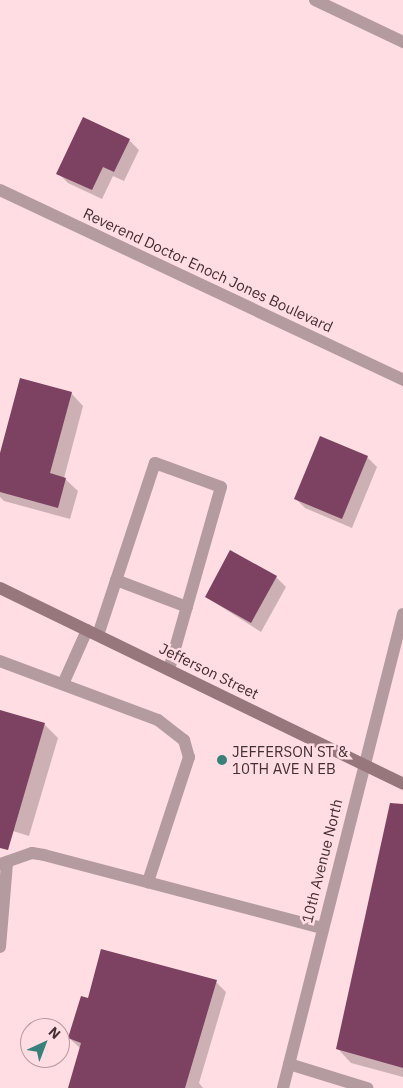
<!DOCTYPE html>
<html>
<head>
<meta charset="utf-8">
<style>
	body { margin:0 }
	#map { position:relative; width:403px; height:1088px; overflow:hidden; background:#ffdde2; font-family:"IBM Plex Sans",sans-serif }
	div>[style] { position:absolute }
	.shadow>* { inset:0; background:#0003 }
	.building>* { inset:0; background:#7d4261 }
	.service>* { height:12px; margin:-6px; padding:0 6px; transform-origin:6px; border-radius:6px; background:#b39b9f }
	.minor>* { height:12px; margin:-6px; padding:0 6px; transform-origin:6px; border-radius:6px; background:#b39b9f }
	.secondary>* { height:12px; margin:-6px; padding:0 6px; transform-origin:6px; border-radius:6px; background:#98777c }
	.dots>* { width:14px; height:14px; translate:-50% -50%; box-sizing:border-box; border:2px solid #ffdde2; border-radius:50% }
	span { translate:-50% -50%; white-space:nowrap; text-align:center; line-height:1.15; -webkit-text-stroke:5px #ffdde2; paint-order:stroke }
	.street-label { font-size:15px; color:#452f33 }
	.poi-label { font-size:15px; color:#452f33 }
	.left { translate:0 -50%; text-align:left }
	.north { position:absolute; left:20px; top:1018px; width:50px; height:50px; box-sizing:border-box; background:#ffdde2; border:1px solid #b5979c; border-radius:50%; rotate:43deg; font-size:14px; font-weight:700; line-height:20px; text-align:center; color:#452f33 }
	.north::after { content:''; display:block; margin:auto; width:18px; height:22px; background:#38807a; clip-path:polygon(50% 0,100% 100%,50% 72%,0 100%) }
</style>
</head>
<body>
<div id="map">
	<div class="shadow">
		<i style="clip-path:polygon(129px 140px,139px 150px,124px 181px,113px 176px,102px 199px,68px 183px,58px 173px)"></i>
		<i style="clip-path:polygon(71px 393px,83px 406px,64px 478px,78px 491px,70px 519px,4px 501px,0 497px,0 457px)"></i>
		<i style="clip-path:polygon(367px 457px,377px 467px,352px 528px,305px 508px,295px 498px)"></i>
		<i style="clip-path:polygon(276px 577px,286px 587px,261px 632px,206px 597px)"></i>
		<i style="clip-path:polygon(0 712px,44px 724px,58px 738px,29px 836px,0 827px)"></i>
		<i style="clip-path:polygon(403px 837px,403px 1077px,351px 1063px,338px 1049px)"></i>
		<i style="clip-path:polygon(216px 982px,226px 992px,199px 1083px,203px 1088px,69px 1088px,81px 1049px,69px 1038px,89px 1000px)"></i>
	</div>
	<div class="building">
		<i style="clip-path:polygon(83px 117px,130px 139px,114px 172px,103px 167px,92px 190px,56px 174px)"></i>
		<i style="clip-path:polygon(20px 378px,72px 392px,50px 473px,66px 478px,58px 508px,0 492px,0 453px)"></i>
		<i style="clip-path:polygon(320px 436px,368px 456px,342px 519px,294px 499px)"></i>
		<i style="clip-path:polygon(230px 550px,277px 576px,251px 623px,205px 597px)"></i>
		<i style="clip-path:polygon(0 710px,45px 723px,8px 850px,0 848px)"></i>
		<i style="clip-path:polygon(390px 803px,403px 804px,403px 1068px,336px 1049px)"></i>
		<i style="clip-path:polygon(101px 949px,217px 980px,185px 1088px,68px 1088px,81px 1043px,68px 1038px,81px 996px,88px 998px)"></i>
	</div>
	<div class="service">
		<i style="left:116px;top:580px;width:76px;rotate:20.8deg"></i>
		<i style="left:98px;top:635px;width:181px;rotate:-71.7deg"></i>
		<i style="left:155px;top:463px;width:70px;rotate:20deg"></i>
		<i style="left:221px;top:487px;width:190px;rotate:105.9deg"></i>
		<i style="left:0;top:661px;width:169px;rotate:20.5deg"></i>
		<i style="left:158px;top:720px;width:33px;rotate:38deg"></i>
		<i style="left:184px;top:740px;width:18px;rotate:74deg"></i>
		<i style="left:189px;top:757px;width:132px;rotate:108.2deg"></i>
		<i style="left:63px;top:684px;width:59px;rotate:-66deg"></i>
		<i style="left:0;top:864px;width:34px;rotate:-19deg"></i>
		<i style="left:32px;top:853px;width:12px;rotate:9deg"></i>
		<i style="left:44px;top:855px;width:287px;rotate:14.7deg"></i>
		<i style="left:0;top:947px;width:84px;rotate:-85.2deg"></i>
		<i style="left:289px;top:1064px;width:82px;rotate:17.1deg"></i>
	</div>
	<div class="minor">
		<i style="left:315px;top:0;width:98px;rotate:25.5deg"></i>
		<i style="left:0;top:190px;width:446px;rotate:25.2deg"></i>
		<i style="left:283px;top:1088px;width:489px;rotate:-75.8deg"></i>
	</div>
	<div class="secondary">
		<i style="left:0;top:588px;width:448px;rotate:25.9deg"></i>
	</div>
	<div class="dots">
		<i style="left:222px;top:760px;background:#38807a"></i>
	</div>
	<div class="street-label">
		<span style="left:208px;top:270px;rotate:25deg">Reverend Doctor Enoch Jones Boulevard</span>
		<span style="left:209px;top:671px;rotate:26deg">Jefferson Street</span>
		<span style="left:322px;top:861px;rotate:-76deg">10th Avenue North</span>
	</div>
	<div class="poi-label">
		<span class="left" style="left:232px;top:760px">JEFFERSON ST &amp;<br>10TH AVE N EB</span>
	</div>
	<div class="north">N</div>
</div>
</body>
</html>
